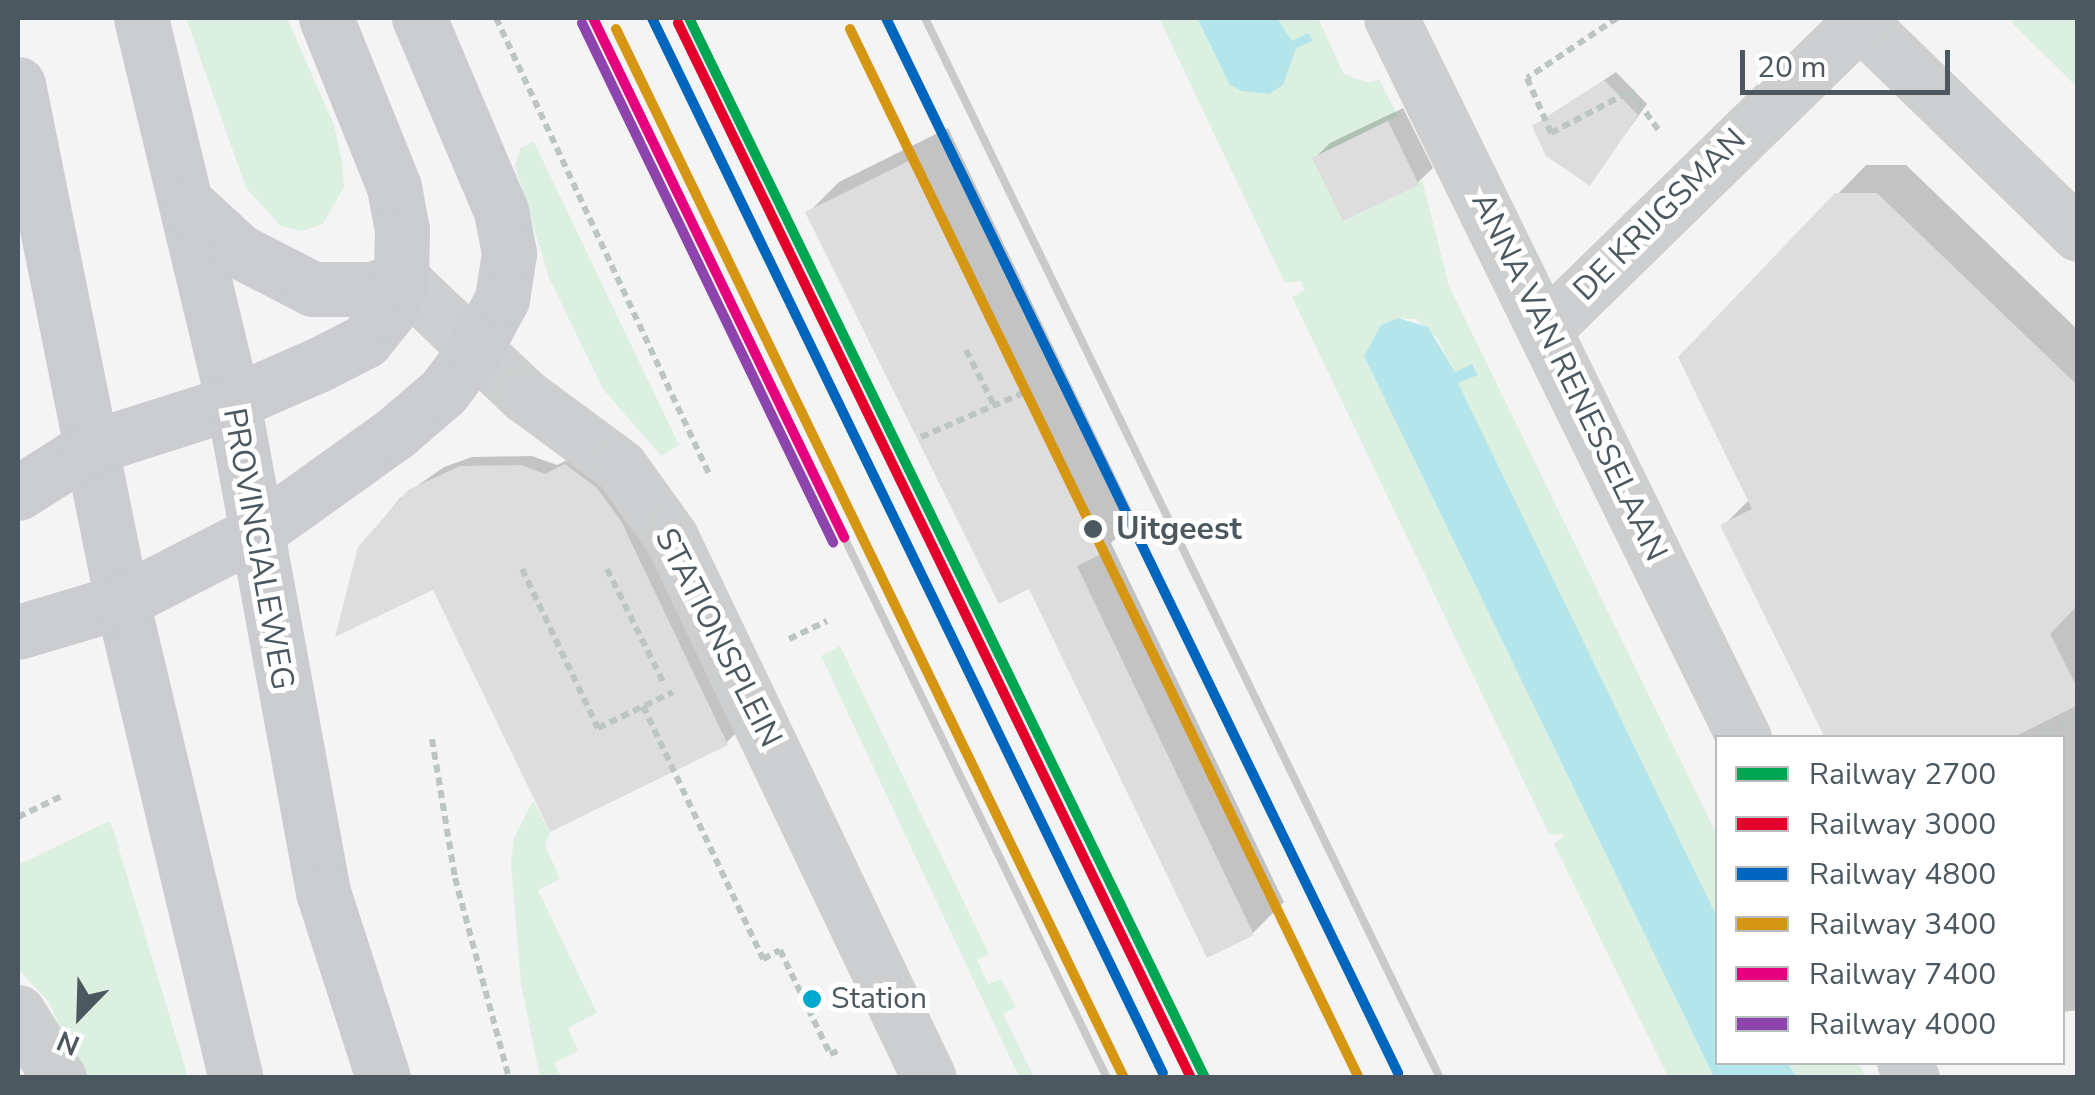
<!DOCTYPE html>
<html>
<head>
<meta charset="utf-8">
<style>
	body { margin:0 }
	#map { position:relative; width:2095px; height:1095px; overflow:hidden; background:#f4f4f4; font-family:"Nunito Sans",sans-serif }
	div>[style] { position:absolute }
	.green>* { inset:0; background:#dbf0e1 }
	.water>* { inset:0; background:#b3e5ea }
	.shadow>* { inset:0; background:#0003 }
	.building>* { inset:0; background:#ddddde }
	.path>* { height:6px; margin-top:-3px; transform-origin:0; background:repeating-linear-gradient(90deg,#bcc5c2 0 8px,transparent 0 13px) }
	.minor>* { height:55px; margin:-27.5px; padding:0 27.5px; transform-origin:27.5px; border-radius:27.5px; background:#cccecf }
	.major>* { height:55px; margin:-27.5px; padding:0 27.5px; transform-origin:27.5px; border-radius:27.5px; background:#cacccf }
	.rail>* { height:8px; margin:-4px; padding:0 4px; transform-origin:4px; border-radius:4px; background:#c8caca }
	.rail-1>* { height:10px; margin:-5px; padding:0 5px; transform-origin:5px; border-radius:5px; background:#00a651 }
	.rail-2>* { height:10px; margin:-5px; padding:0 5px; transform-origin:5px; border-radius:5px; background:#e4002b }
	.rail-3>* { height:10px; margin:-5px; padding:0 5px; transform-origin:5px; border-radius:5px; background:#0065bd }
	.rail-4>* { height:10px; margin:-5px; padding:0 5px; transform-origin:5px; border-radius:5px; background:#d59613 }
	.rail-5>* { height:10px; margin:-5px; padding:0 5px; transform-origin:5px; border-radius:5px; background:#e5007d }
	.rail-6>* { height:10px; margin:-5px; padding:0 5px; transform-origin:5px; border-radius:5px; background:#8e44ad }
	.dots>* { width:28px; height:28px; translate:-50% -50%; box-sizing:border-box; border:5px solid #fff; border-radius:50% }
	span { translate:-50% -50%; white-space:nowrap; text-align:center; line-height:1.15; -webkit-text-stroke:10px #fff; paint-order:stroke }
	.bus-label { font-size:30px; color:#4c585f }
	.left { translate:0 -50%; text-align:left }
	.street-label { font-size:32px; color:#4c585f }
	.stop-label { font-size:32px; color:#4c585f; font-weight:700 }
	.frame { position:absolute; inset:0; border:20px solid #4c585f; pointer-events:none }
	.legend { position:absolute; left:1715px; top:735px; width:350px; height:330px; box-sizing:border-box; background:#fff; border:2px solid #b7bcbf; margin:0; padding:12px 18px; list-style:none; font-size:30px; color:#4c585f }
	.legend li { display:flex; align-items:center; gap:20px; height:50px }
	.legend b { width:50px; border:2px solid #b7bcbf }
	.north { position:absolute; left:30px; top:965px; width:100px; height:100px; -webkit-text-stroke:8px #fff; paint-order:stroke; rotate:203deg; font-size:28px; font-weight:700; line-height:40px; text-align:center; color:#4c585f }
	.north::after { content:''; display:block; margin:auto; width:35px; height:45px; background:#4c585f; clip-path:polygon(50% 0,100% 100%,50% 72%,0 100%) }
	.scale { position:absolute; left:1740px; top:50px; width:210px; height:45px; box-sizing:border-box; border:5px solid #4c585f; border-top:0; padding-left:12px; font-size:30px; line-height:35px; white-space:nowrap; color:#4c585f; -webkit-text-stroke:8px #fff; paint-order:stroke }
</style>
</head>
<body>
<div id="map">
	<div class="green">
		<i style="clip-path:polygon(186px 18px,287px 18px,334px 125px,342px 162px,344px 187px,323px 224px,302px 231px,281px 226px,246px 188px)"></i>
		<i style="clip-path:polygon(1159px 18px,1197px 18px,1230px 85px,1268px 94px,1283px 85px,1292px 42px,1277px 18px,1318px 18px,1344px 74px,1369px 83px,1379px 79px,1398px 116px,1315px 157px,1345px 212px,1422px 179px,1449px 286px,1717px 835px,1717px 917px,1457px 383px,1478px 375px,1473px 364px,1455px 372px,1437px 338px,1416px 319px,1398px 318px,1381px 325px,1364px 356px,1714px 1077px,1668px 1077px,1554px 844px,1565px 835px,1549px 834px,1292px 297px,1305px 290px,1301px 281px,1285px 283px)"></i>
		<i style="clip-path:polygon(2017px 18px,2077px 18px,2077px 87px,2012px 23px)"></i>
		<i style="clip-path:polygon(534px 142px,679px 445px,661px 456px,603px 389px,549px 278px,515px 166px,520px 148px)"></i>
		<i style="clip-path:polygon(840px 646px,989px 954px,977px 960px,988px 984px,1001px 979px,1016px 1007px,1003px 1014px,1034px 1077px,1019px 1077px,821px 656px)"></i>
		<i style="clip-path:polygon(533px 801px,550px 833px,545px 845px,560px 879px,538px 890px,597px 1013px,568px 1028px,578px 1051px,554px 1063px,561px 1077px,540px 1077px,521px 984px,511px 864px,514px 837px)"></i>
		<i style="clip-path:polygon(109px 821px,113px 829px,188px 1077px,80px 1077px,49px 1002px,18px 969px,18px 865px)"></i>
		<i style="clip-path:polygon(1788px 1063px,1859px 1063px,1865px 1077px,1796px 1077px)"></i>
	</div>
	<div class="water">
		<i style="clip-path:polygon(1197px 18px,1277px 18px,1292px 41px,1308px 33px,1313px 41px,1296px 48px,1283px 85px,1269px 94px,1242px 91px,1230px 85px)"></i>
		<i style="clip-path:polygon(1398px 318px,1428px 327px,1455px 372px,1472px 364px,1478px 375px,1458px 383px,1717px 917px,1718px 1062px,1788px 1063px,1796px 1077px,1714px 1077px,1364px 356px,1381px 325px)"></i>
	</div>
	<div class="shadow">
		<i style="clip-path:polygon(1616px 72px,1647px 104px,1590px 183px,1535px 126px)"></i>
		<i style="clip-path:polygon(1403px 108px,1433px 168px,1417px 183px,1315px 158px,1330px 143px)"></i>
		<i style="clip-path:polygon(948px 128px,1136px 519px,1111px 543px,1284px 902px,1253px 933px,1030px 585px,808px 213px,839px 182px)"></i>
		<i style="clip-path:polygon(1866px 165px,1906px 165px,2078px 330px,2078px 1010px,2062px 1012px,2062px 738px,1828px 738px,1724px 525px,1750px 499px,1837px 195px)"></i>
		<i style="clip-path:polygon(532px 456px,557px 465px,576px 456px,630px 510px,736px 733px,726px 743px,360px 548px,400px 498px,444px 467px,472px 457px)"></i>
	</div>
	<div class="building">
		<i style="clip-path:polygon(1604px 80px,1638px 115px,1590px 186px,1546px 156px,1532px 126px)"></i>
		<i style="clip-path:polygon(1388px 121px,1419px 185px,1343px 221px,1312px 158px)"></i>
		<i style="clip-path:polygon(917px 157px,1106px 552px,1077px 566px,1254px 935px,1207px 958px,1029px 589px,999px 604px,805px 212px)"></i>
		<i style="clip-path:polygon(1835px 193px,1877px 193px,2078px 386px,2078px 605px,2050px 634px,2078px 689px,2078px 705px,2012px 738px,1825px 738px,1720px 525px,1752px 509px,1678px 357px)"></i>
		<i style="clip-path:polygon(565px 464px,597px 488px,621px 521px,728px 745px,550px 832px,433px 590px,335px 637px,358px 547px,408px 490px,460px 466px,521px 465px,545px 474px)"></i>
	</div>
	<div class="path">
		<i style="left:496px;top:18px;width:503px;rotate:64.96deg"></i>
		<i style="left:1617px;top:18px;width:108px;rotate:146.3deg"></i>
		<i style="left:1527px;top:78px;width:60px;rotate:66.4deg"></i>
		<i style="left:1551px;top:133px;width:90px;rotate:-27.7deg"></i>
		<i style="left:1631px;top:91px;width:49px;rotate:55deg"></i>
		<i style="left:966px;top:350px;width:62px;rotate:63deg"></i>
		<i style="left:921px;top:437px;width:116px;rotate:-23.3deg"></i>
		<i style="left:522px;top:569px;width:176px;rotate:64.5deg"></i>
		<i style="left:598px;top:728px;width:83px;rotate:-25.6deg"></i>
		<i style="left:607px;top:569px;width:128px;rotate:63.6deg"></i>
		<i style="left:789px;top:639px;width:42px;rotate:-25.3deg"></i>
		<i style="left:643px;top:706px;width:280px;rotate:64.6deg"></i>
		<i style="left:763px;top:959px;width:19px;rotate:-28deg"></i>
		<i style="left:780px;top:950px;width:115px;rotate:64.3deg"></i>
		<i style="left:830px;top:1054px;width:9px;rotate:-21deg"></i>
		<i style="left:2035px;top:738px;width:48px;rotate:-26deg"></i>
		<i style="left:432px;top:739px;width:141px;rotate:80.6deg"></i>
		<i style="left:455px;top:878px;width:207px;rotate:74.9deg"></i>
		<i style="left:18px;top:817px;width:47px;rotate:-25.5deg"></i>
	</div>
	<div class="minor">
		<i style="left:1391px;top:18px;width:802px;rotate:63.88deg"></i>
		<i style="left:1860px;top:22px;width:304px;rotate:44.2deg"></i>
		<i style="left:401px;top:278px;width:170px;rotate:43.6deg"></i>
		<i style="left:524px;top:395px;width:119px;rotate:36.5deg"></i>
		<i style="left:620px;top:466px;width:87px;rotate:54.3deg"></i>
		<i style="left:671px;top:537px;width:599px;rotate:64.5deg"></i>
		<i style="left:1544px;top:330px;width:447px;rotate:-44.3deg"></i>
		<i style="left:18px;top:1012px;width:78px;rotate:58.2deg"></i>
		<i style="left:1904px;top:1062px;width:18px;rotate:63deg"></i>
	</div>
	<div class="major">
		<i style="left:141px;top:18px;width:395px;rotate:76.5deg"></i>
		<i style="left:233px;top:402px;width:498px;rotate:79.6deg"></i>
		<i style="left:323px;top:892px;width:195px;rotate:72.1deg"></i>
		<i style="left:18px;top:84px;width:527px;rotate:78.63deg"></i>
		<i style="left:122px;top:601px;width:490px;rotate:76.6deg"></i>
		<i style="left:188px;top:204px;width:69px;rotate:42.7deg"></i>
		<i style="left:239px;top:251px;width:83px;rotate:27.2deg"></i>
		<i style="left:313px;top:289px;width:60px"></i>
		<i style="left:373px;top:289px;width:30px;rotate:-21deg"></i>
		<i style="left:18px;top:493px;width:84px;rotate:-32.4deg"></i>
		<i style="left:89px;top:448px;width:151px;rotate:-17.7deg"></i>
		<i style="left:233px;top:402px;width:95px;rotate:-23.6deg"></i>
		<i style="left:320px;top:364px;width:51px;rotate:-27.1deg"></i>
		<i style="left:365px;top:341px;width:38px;rotate:-51deg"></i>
		<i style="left:389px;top:311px;width:35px;rotate:-70deg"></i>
		<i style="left:401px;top:278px;width:48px;rotate:-88.8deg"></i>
		<i style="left:402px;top:230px;width:44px;rotate:-100.5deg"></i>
		<i style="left:394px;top:187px;width:182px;rotate:-111.9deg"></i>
		<i style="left:18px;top:632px;width:109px;rotate:-16.6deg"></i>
		<i style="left:122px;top:601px;width:152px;rotate:-27.1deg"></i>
		<i style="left:257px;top:532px;width:168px;rotate:-35.6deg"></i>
		<i style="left:394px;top:434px;width:65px;rotate:-40.6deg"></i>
		<i style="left:443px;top:392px;width:51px;rotate:-52.9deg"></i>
		<i style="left:474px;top:351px;width:59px;rotate:-61.7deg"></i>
		<i style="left:502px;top:299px;width:47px;rotate:-81.3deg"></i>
		<i style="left:509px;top:253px;width:43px;rotate:-100.8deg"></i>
		<i style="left:501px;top:211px;width:210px;rotate:-113deg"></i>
	</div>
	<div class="rail">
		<i style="left:925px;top:18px;width:1178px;rotate:64.09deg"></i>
		<i style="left:844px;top:537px;width:602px;rotate:64.07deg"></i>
	</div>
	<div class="rail-1">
		<i style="left:689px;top:18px;width:1179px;rotate:64.04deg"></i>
	</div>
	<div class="rail-2">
		<i style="left:678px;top:23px;width:1173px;rotate:64.07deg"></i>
	</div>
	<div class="rail-3">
		<i style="left:652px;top:18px;width:1172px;rotate:64.16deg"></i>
		<i style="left:886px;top:18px;width:1173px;rotate:64.11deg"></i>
	</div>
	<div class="rail-4">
		<i style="left:616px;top:29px;width:1166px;rotate:64.16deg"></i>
		<i style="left:850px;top:29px;width:1166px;rotate:64.12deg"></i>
	</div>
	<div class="rail-5">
		<i style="left:593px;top:18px;width:577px;rotate:64.19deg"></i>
	</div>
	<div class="rail-6">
		<i style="left:582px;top:23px;width:577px;rotate:64.19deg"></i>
	</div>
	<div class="dots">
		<i style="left:1093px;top:529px;background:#4c585f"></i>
		<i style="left:812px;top:999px;background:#00a9ce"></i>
	</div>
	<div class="bus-label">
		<span class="left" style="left:831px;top:999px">Station</span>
	</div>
	<div class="street-label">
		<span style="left:1660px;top:215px;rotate:-45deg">DE KRIJGSMAN</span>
		<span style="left:1569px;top:377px;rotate:64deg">ANNA VAN RENESSELAAN</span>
		<span style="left:258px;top:549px;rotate:80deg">PROVINCIALEWEG</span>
		<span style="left:718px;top:638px;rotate:63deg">STATIONSPLEIN</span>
	</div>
	<div class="stop-label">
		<span class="left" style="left:1116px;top:529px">Uitgeest</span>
	</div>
	<div class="frame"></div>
	<ul class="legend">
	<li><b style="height:12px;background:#00a651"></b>Railway 2700</li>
	<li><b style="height:12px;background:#e4002b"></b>Railway 3000</li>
	<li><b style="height:12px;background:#0065bd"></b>Railway 4800</li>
	<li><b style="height:12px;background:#d59613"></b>Railway 3400</li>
	<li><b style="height:12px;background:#e5007d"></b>Railway 7400</li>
	<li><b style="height:12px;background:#8e44ad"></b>Railway 4000</li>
	</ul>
	<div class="north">N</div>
	<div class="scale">20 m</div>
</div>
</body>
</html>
